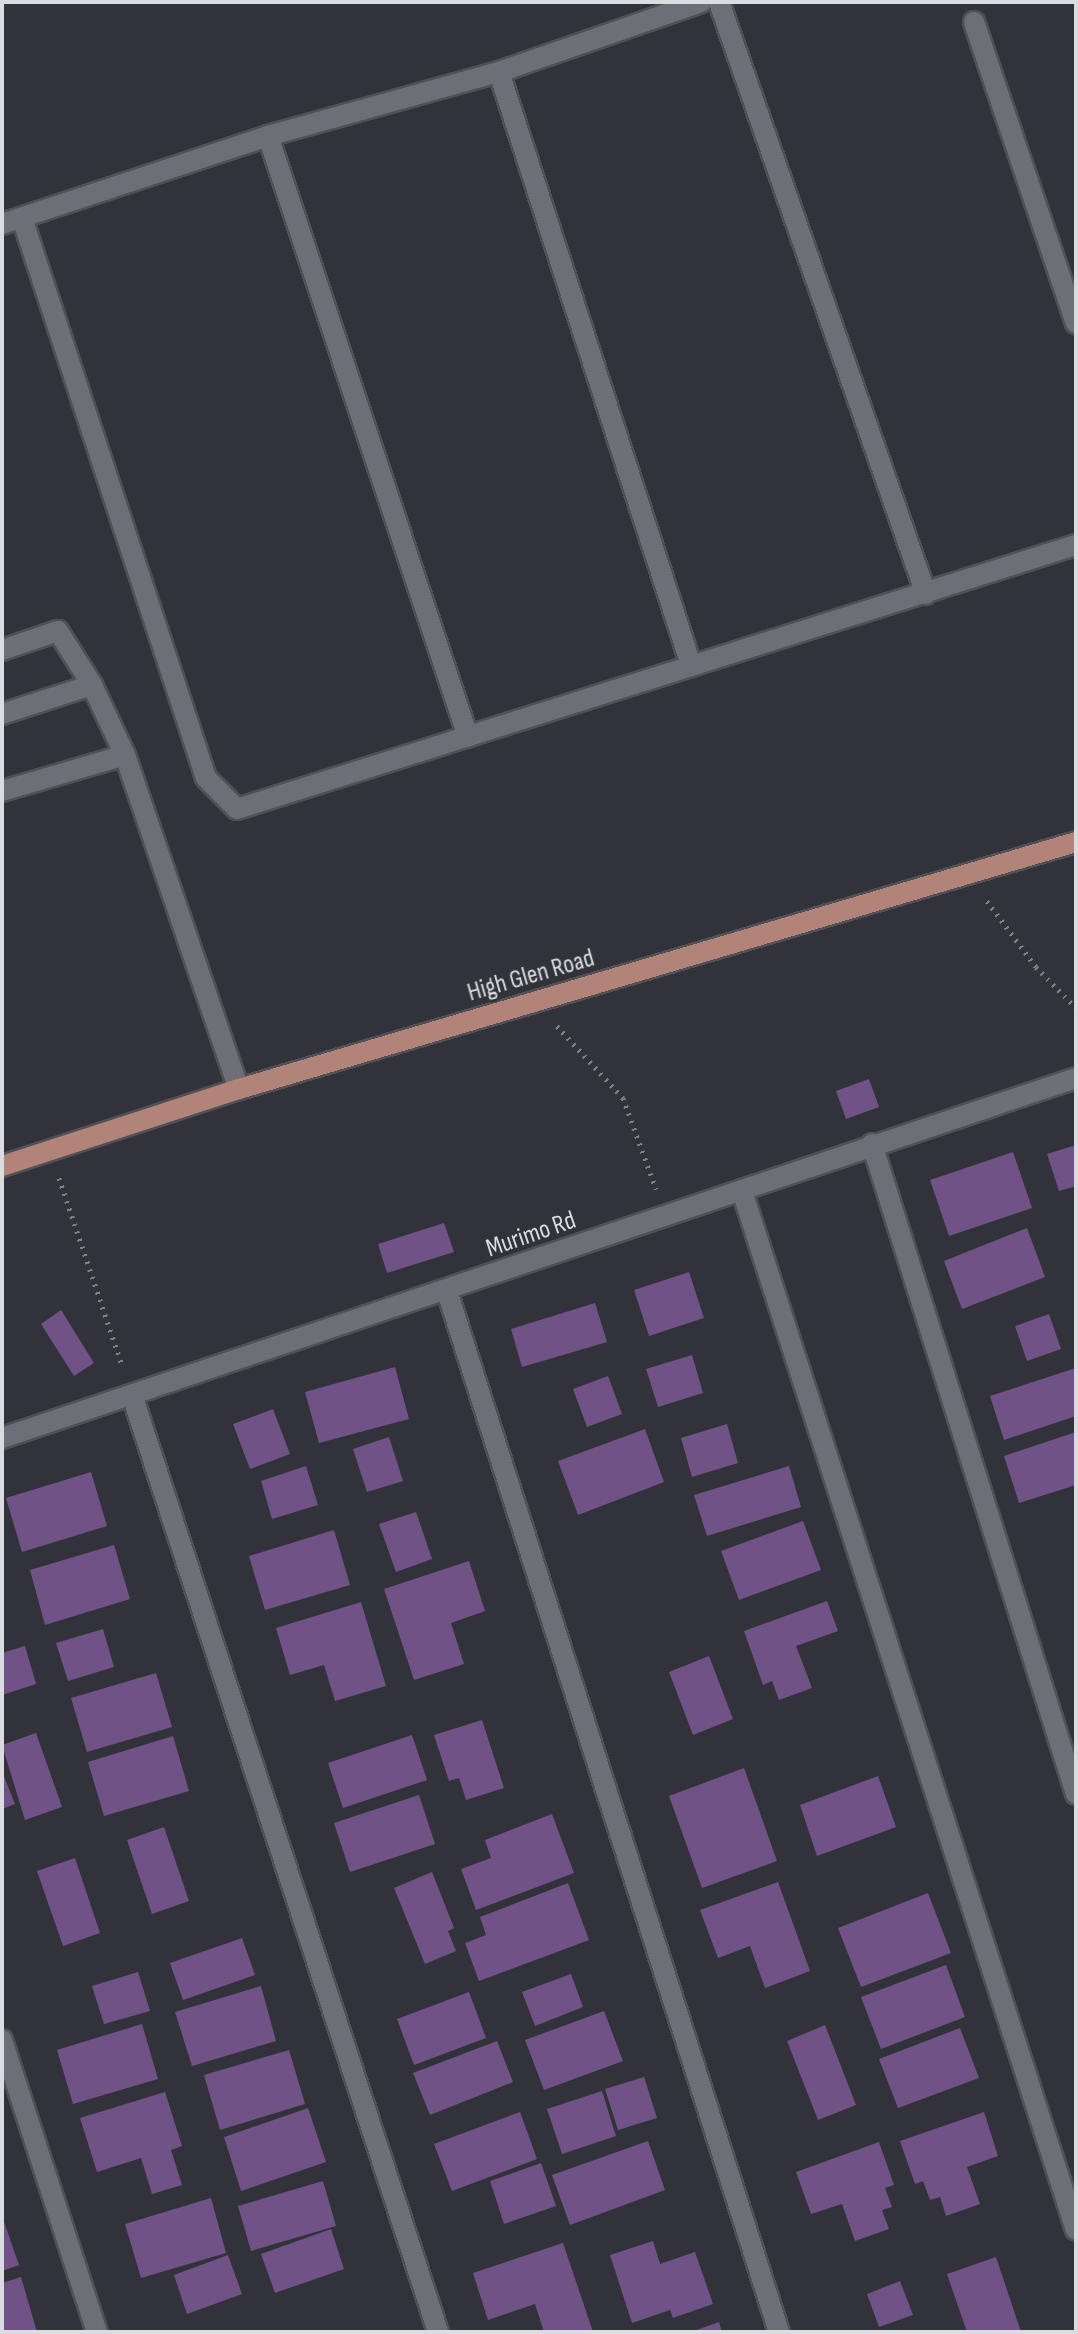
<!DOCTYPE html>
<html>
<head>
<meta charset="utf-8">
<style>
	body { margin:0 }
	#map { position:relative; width:1078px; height:2334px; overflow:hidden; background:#32333a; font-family:"Sofia Sans Condensed",sans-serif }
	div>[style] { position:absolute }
	.building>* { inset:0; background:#705287 }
	.path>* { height:5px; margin-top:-2.5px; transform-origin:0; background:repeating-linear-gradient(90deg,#808186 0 2px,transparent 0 8px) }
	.roads { filter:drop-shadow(2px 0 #505056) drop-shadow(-2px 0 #505056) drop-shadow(0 2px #505056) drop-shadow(0 -2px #505056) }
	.lane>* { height:20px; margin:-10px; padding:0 10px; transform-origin:10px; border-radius:10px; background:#6e6f76 }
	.street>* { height:20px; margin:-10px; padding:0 10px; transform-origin:10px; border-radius:10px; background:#6e6f76 }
	.primary>* { height:20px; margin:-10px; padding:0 10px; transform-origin:10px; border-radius:10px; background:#b18379 }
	span { translate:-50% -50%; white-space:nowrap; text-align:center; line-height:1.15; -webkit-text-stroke:6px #32333a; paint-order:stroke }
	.street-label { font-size:26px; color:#dbdce0 }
	.frame { position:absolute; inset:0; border:4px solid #dbdce0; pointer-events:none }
</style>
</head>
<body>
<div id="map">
	<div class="building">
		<i style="clip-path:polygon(869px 1079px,879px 1107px,846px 1119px,836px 1091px)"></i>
		<i style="clip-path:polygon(1076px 1145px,1076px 1186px,1059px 1191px,1047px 1154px)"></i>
		<i style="clip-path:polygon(1013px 1152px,1032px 1208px,949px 1236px,930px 1180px)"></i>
		<i style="clip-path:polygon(444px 1223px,454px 1252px,387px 1273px,378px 1244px)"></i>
		<i style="clip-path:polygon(1027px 1228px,1045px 1277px,962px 1309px,944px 1261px)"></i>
		<i style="clip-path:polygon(689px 1272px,704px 1318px,649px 1336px,634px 1290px)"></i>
		<i style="clip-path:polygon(595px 1303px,607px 1342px,522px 1367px,511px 1329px)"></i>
		<i style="clip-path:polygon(61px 1310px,94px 1363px,74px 1376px,41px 1324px)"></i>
		<i style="clip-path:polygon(1049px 1314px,1061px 1349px,1027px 1361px,1015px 1326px)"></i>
		<i style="clip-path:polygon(692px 1355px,703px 1393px,658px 1407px,646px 1369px)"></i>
		<i style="clip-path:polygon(395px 1367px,409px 1419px,319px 1443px,305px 1392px)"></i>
		<i style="clip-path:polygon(1076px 1368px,1076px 1416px,1004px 1440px,990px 1396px)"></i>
		<i style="clip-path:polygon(608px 1376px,622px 1414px,587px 1427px,573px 1389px)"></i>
		<i style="clip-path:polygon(273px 1409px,290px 1454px,250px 1469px,233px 1424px)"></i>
		<i style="clip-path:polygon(727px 1424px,738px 1463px,692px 1477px,681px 1438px)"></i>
		<i style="clip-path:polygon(645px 1429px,664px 1482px,578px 1515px,558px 1461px)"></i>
		<i style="clip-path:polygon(1076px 1432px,1076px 1485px,1019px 1503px,1004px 1456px)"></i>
		<i style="clip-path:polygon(389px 1437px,403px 1481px,367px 1492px,353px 1449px)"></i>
		<i style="clip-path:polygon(306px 1466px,318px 1505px,272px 1519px,261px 1481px)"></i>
		<i style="clip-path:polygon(789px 1466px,801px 1507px,707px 1536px,694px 1495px)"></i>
		<i style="clip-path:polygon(91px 1472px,107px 1526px,22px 1552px,6px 1498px)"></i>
		<i style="clip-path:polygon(416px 1512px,432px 1559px,396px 1572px,379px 1524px)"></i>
		<i style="clip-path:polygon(803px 1521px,821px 1570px,739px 1600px,721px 1551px)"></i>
		<i style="clip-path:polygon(334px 1530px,350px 1585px,265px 1610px,249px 1556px)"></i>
		<i style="clip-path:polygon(114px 1545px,130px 1599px,45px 1625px,30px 1570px)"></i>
		<i style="clip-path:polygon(469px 1561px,485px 1611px,451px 1623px,464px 1664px,414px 1680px,384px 1589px)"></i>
		<i style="clip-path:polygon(827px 1601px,838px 1631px,796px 1646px,812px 1688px,779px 1700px,772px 1681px,763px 1685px,744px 1631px)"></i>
		<i style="clip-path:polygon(361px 1602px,386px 1686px,335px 1701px,324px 1665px,290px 1675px,276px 1628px)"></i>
		<i style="clip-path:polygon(103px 1629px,114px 1667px,68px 1681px,56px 1643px)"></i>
		<i style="clip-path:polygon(25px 1646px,36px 1684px,2px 1695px,2px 1653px)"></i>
		<i style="clip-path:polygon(709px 1656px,733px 1719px,693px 1735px,669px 1672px)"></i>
		<i style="clip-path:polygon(156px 1673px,172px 1727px,87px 1752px,71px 1698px)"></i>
		<i style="clip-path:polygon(482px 1720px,504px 1788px,466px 1800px,459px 1778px,449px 1781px,434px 1735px)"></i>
		<i style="clip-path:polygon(36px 1733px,62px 1807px,25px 1820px,2px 1745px)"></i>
		<i style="clip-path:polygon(412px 1735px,427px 1780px,343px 1808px,328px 1763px)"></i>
		<i style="clip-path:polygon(173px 1736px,189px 1791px,104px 1816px,88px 1762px)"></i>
		<i style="clip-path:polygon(744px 1768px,777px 1861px,702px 1888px,669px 1796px)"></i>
		<i style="clip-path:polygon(2px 1771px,15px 1804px,2px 1809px)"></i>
		<i style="clip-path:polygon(878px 1776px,896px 1827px,817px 1856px,800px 1805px)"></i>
		<i style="clip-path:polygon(419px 1795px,435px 1844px,350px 1872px,334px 1823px)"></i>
		<i style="clip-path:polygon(552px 1814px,574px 1873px,476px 1910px,461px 1869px,491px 1858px,485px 1840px)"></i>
		<i style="clip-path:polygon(164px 1827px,189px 1901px,152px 1914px,127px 1840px)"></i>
		<i style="clip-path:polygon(75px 1858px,100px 1933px,63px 1946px,37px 1871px)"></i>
		<i style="clip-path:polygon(432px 1872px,454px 1928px,448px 1931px,456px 1951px,425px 1964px,394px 1888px)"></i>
		<i style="clip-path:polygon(778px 1882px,810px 1971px,765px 1988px,750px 1946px,718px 1958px,700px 1910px)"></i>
		<i style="clip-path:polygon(568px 1883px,589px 1940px,479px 1981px,465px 1943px,486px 1935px,480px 1917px)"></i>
		<i style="clip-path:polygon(928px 1893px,951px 1953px,861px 1987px,838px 1928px)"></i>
		<i style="clip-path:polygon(242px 1938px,255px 1975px,183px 2000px,170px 1963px)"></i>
		<i style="clip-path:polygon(946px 1965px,965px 2017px,881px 2049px,861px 1997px)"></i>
		<i style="clip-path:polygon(138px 1972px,150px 2011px,104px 2024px,92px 1986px)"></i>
		<i style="clip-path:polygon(571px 1974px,583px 2007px,535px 2026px,522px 1992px)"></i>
		<i style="clip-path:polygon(261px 1986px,276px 2041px,192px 2066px,175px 2012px)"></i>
		<i style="clip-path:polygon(469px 1992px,486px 2038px,414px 2065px,397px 2019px)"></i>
		<i style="clip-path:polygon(604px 2011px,623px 2061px,544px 2090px,525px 2040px)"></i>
		<i style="clip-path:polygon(142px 2024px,158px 2079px,73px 2104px,57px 2050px)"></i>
		<i style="clip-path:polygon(825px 2025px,856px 2105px,818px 2120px,787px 2041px)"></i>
		<i style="clip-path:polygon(960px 2028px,979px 2078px,898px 2108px,879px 2059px)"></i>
		<i style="clip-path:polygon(497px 2041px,513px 2082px,430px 2115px,413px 2073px)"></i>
		<i style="clip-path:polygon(289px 2050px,305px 2104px,220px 2130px,204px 2075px)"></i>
		<i style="clip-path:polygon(644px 2077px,657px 2118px,618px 2130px,605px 2089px)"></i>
		<i style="clip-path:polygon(602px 2091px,616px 2136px,562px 2154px,547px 2109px)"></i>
		<i style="clip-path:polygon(165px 2092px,182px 2146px,171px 2150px,182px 2185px,152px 2194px,141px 2158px,97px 2172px,80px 2118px)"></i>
		<i style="clip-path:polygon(308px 2108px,326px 2162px,241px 2191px,224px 2137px)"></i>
		<i style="clip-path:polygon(520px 2112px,537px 2159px,452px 2191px,434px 2144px)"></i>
		<i style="clip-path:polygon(984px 2112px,998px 2156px,967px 2167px,980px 2204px,946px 2216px,940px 2197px,930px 2200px,923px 2181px,915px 2184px,900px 2141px)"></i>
		<i style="clip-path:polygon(648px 2141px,665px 2190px,570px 2225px,552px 2175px)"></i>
		<i style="clip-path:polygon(879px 2142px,894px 2185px,885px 2188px,892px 2207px,882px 2210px,889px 2229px,855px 2241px,842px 2204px,811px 2214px,796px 2172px)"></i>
		<i style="clip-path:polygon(541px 2163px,556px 2206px,504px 2224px,490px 2181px)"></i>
		<i style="clip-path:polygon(323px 2181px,336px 2226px,251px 2251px,238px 2206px)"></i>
		<i style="clip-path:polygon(211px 2198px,226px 2253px,141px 2278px,125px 2224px)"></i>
		<i style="clip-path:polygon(2px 2216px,19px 2265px,2px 2271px)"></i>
		<i style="clip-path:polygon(331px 2229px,344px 2269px,275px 2293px,261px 2254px)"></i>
		<i style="clip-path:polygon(653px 2241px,660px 2264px,695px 2252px,713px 2304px,673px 2318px,670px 2310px,632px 2323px,610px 2255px)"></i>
		<i style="clip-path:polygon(563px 2243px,593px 2332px,544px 2332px,535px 2304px,488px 2320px,473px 2273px)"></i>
		<i style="clip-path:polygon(228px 2255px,242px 2294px,187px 2314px,174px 2275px)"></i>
		<i style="clip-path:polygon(996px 2257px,1021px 2332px,967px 2332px,947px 2274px)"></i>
		<i style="clip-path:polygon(21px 2277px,37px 2332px,2px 2332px,2px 2283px)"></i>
		<i style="clip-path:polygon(900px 2281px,913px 2315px,879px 2327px,867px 2294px)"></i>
		<i style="clip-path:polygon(719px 2322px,722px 2332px,691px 2332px)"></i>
	</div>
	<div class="path">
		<i style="left:987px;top:901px;width:82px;rotate:53.4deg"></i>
		<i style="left:1036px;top:967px;width:57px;rotate:45.7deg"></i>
		<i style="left:557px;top:1026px;width:98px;rotate:47.5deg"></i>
		<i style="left:623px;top:1098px;width:97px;rotate:70.1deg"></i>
		<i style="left:59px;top:1178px;width:197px;rotate:71.4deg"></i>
	</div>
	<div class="roads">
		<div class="lane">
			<i style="left:2px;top:650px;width:59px;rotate:-18.7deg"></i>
			<i style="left:58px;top:631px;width:64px;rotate:57.8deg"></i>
			<i style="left:92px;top:685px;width:77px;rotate:64.8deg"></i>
			<i style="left:125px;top:755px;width:353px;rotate:71.2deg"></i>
			<i style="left:2px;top:714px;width:95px;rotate:-17.9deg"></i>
			<i style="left:2px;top:791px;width:128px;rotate:-16.3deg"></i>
		</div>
		<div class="street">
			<i style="left:719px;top:2px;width:627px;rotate:70.73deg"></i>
			<i style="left:974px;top:22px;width:318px;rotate:71.3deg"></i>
			<i style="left:499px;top:72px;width:623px;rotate:72.06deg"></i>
			<i style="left:268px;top:136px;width:633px;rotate:71.59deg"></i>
			<i style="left:22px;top:218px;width:589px;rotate:71.81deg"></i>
			<i style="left:206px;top:778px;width:44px;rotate:45deg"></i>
			<i style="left:237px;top:809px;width:880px;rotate:-17.47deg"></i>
			<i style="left:2px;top:224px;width:280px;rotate:-18.3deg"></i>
			<i style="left:268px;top:136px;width:240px;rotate:-15.5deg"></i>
			<i style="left:499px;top:72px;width:214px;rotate:-19.1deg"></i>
			<i style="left:872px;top:1144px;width:681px;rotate:72.58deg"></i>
			<i style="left:742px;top:1191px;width:1091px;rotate:72.18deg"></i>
			<i style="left:447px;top:1291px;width:1093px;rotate:72.31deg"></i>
			<i style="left:132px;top:1395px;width:986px;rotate:71.91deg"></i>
			<i style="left:2px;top:1438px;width:1133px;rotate:-18.53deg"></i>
			<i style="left:2px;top:2040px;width:307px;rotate:72deg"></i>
		</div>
		<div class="primary">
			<i style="left:2px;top:1166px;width:249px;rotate:-18deg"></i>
			<i style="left:239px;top:1089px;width:873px;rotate:-16.44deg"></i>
		</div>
	</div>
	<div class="street-label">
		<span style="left:531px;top:976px;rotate:-16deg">High Glen Road</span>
		<span style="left:531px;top:1235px;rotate:-19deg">Murimo Rd</span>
	</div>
	<div class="frame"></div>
</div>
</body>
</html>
